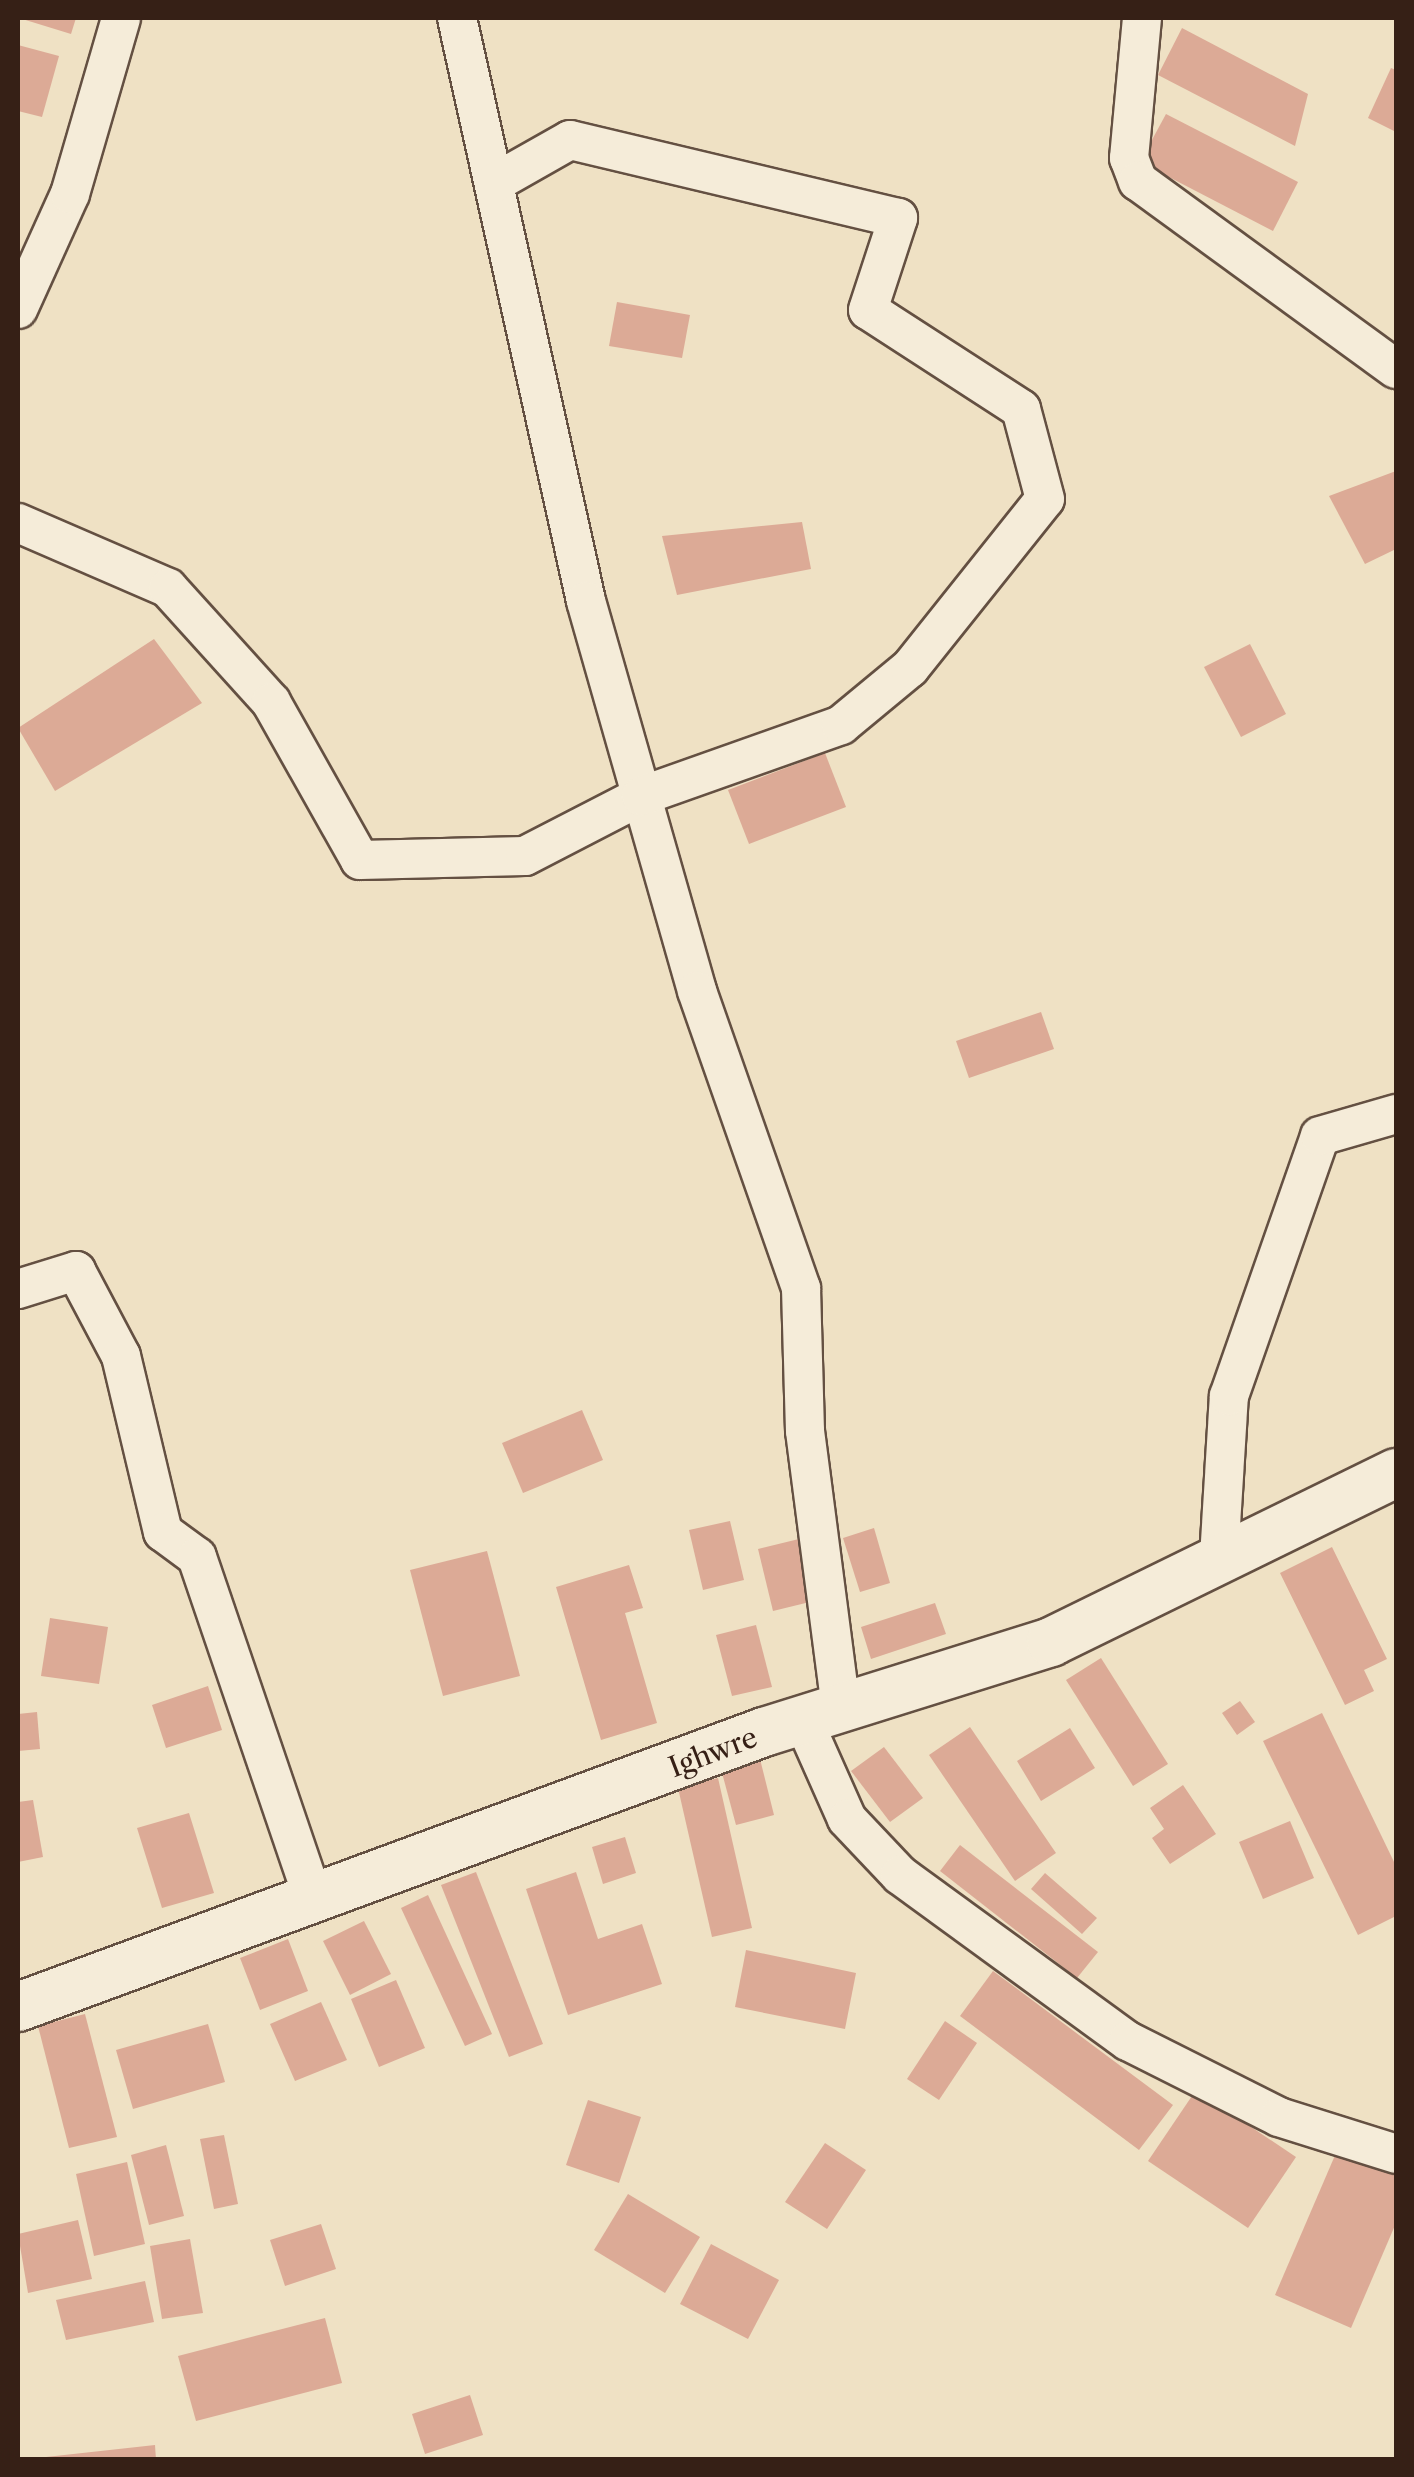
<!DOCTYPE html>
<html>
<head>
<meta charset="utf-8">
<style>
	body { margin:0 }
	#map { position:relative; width:1414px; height:2477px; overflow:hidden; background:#efe1c4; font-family:"Libre Caslon Text",serif }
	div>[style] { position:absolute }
	.building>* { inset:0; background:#dcaa96 }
	.roads { filter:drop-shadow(2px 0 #645042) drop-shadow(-2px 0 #645042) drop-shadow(0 2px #645042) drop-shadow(0 -2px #645042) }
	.minor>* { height:38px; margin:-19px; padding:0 19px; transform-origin:19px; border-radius:19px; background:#f5ecd9 }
	.tertiary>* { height:48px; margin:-24px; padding:0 24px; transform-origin:24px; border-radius:24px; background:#f5ecd9 }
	span { translate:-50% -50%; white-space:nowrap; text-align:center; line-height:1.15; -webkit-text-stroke:8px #f5ecd9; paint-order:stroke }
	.street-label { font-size:28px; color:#362016 }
	.frame { position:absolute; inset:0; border:20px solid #362016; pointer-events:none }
</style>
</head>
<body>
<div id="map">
	<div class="building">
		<i style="clip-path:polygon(19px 18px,76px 18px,71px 34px)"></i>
		<i style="clip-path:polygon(1182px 28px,1308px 94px,1295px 146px,1158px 75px)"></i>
		<i style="clip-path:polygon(18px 45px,59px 56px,42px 117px,18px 111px)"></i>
		<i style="clip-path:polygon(1391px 68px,1396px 70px,1396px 132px,1368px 118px)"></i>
		<i style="clip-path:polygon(1166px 114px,1298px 182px,1273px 231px,1140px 162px)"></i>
		<i style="clip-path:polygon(617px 302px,690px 315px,682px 358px,609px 346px)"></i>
		<i style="clip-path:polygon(1396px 471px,1396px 549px,1365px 564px,1329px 496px)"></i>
		<i style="clip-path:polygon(802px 522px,811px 569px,677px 595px,662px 536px)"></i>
		<i style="clip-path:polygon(154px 639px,202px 703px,55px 791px,18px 728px)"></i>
		<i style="clip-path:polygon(1250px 644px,1286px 714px,1241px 737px,1204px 667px)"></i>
		<i style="clip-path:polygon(825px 753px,846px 807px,749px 844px,728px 790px)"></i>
		<i style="clip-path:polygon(1041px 1012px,1054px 1049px,969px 1078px,956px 1041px)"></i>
		<i style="clip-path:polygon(582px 1410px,603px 1460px,523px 1493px,502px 1443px)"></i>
		<i style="clip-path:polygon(730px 1521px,744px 1580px,703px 1590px,689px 1530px)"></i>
		<i style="clip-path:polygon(874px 1528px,890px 1583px,860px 1592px,843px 1538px)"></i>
		<i style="clip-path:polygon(803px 1538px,818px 1600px,773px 1611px,758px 1549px)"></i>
		<i style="clip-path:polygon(1332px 1547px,1387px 1659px,1364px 1670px,1374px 1691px,1345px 1705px,1280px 1573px)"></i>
		<i style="clip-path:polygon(487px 1551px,520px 1676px,443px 1696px,410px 1570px)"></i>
		<i style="clip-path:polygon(629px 1565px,643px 1608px,625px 1613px,657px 1723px,601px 1740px,556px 1587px)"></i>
		<i style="clip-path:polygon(935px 1603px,946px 1634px,871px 1659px,861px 1627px)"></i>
		<i style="clip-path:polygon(50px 1618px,108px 1627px,99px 1684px,41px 1676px)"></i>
		<i style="clip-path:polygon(756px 1625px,772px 1687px,732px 1696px,716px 1635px)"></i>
		<i style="clip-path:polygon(1101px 1658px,1168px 1764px,1133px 1786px,1066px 1680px)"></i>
		<i style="clip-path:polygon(208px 1686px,222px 1730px,166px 1748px,152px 1705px)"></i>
		<i style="clip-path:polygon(1240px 1701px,1255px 1722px,1237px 1735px,1222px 1713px)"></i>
		<i style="clip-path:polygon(37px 1712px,40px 1749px,18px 1751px,18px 1714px)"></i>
		<i style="clip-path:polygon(1322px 1713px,1396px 1866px,1396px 1916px,1358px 1935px,1263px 1741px)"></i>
		<i style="clip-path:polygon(970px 1727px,1056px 1853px,1015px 1881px,929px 1755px)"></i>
		<i style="clip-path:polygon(1070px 1728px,1095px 1768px,1041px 1801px,1017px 1761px)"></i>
		<i style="clip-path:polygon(884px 1747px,923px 1798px,890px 1822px,851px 1771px)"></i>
		<i style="clip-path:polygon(760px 1759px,774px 1815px,736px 1825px,721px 1769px)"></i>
		<i style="clip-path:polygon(718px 1778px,752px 1928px,712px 1937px,678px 1788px)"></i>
		<i style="clip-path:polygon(1183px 1785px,1216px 1834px,1170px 1864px,1152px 1838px,1164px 1829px,1150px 1808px)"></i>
		<i style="clip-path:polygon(33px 1800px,43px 1857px,18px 1862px,18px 1802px)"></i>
		<i style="clip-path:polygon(189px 1813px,214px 1893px,162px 1908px,137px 1828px)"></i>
		<i style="clip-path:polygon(1290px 1821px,1314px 1878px,1263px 1899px,1239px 1842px)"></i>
		<i style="clip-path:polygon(625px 1837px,636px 1873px,603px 1884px,592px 1847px)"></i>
		<i style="clip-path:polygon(960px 1845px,1098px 1952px,1077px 1978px,940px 1871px)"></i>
		<i style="clip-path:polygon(476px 1872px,543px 2044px,509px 2057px,441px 1885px)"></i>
		<i style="clip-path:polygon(576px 1872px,598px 1939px,642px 1924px,662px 1984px,568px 2015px,526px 1889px)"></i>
		<i style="clip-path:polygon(1045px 1873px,1097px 1918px,1082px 1934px,1031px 1889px)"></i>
		<i style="clip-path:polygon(428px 1895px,492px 2034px,465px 2046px,401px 1908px)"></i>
		<i style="clip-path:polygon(364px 1921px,391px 1974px,350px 1995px,323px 1941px)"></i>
		<i style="clip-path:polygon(288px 1939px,308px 1991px,260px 2010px,240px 1958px)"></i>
		<i style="clip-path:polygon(746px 1950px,856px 1973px,845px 2029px,735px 2007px)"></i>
		<i style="clip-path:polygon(993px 1971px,1173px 2105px,1139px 2150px,960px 2016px)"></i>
		<i style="clip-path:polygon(396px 1980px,425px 2048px,379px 2067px,351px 1999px)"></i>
		<i style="clip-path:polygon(321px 2002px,347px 2060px,295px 2081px,270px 2024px)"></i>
		<i style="clip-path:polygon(85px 2014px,117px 2137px,69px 2148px,38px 2026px)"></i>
		<i style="clip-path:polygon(945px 2021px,977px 2043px,939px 2100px,907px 2079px)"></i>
		<i style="clip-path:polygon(208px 2024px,225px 2082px,133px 2109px,116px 2050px)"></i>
		<i style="clip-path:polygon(1196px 2090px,1296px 2157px,1248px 2228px,1148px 2161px)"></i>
		<i style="clip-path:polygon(588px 2100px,641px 2117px,619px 2183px,566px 2165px)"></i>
		<i style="clip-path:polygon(224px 2135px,238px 2204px,214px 2209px,200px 2139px)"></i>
		<i style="clip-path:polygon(825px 2143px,866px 2170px,827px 2229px,785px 2202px)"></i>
		<i style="clip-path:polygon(166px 2145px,184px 2216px,149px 2225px,131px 2155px)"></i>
		<i style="clip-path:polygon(1339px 2146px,1396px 2171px,1396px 2223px,1351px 2328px,1275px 2295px)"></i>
		<i style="clip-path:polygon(127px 2162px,145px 2244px,94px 2256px,76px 2174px)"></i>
		<i style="clip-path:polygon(628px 2194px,700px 2237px,665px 2293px,594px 2250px)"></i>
		<i style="clip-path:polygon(78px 2220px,92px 2279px,28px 2293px,18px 2234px)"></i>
		<i style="clip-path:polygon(321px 2224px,336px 2269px,285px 2286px,270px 2240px)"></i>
		<i style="clip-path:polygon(190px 2239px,203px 2313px,162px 2319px,150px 2246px)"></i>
		<i style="clip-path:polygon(711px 2244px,779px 2280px,748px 2339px,680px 2304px)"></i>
		<i style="clip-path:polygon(145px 2281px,154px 2322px,66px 2340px,56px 2300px)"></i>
		<i style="clip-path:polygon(325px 2318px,342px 2383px,196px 2421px,178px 2356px)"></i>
		<i style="clip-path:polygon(470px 2395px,483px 2435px,425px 2454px,412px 2414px)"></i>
		<i style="clip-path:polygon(155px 2445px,156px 2460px,46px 2460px,46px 2457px)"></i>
	</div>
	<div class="roads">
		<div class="minor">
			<i style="left:457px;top:18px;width:597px;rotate:77.52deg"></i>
			<i style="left:586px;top:601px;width:405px;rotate:74.1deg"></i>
			<i style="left:697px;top:991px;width:315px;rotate:70.7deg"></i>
			<i style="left:801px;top:1288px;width:143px;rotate:88.4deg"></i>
			<i style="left:805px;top:1431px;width:279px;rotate:82.6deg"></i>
			<i style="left:1142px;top:18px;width:141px;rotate:95.3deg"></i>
			<i style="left:1129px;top:158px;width:25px;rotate:69deg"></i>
			<i style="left:1138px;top:181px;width:319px;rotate:36.1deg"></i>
			<i style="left:18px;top:309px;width:126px;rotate:-65.7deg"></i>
			<i style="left:70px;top:194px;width:183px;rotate:-73.8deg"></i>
			<i style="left:18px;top:523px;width:163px;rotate:23.4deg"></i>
			<i style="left:168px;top:588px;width:154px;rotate:47.9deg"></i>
			<i style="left:271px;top:702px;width:181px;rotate:60.6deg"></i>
			<i style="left:360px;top:860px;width:165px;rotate:-1.4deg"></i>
			<i style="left:525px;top:856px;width:131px;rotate:-27.3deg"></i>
			<i style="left:641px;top:796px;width:212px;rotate:-19.5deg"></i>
			<i style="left:841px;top:725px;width:89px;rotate:-39.6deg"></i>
			<i style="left:910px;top:668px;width:216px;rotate:-51.4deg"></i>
			<i style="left:1045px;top:499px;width:93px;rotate:-104.9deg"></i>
			<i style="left:1021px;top:409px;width:182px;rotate:-147.1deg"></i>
			<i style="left:868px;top:310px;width:97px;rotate:-71.9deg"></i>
			<i style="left:898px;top:218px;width:337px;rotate:-166.6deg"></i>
			<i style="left:570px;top:140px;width:87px;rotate:150.5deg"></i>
			<i style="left:18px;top:1289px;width:61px;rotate:-17.2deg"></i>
			<i style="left:76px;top:1271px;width:96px;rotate:62.1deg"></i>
			<i style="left:121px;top:1356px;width:181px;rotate:76.6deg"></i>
			<i style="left:163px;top:1532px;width:42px;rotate:36.3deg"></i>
			<i style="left:197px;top:1557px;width:362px;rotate:71.2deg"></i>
			<i style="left:1219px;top:1558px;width:162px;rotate:-86.5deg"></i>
			<i style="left:1229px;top:1396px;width:275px;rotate:-70.7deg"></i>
			<i style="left:1320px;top:1136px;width:79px;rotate:-16.1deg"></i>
			<i style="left:803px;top:1720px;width:108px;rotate:66deg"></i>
			<i style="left:847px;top:1819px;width:77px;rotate:46.6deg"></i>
			<i style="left:900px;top:1875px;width:282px;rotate:36.1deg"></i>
			<i style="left:1128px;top:2041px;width:169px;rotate:26.7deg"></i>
			<i style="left:1279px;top:2117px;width:123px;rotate:17.5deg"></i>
		</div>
		<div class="tertiary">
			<i style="left:18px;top:2007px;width:795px;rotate:-20.24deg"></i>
			<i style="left:764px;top:1732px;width:301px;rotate:-17.4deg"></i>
			<i style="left:1051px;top:1642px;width:384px;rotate:-26.1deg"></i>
		</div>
	</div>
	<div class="street-label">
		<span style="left:713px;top:1752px;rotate:-21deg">Ighwre</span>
	</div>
	<div class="frame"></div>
</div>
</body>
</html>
